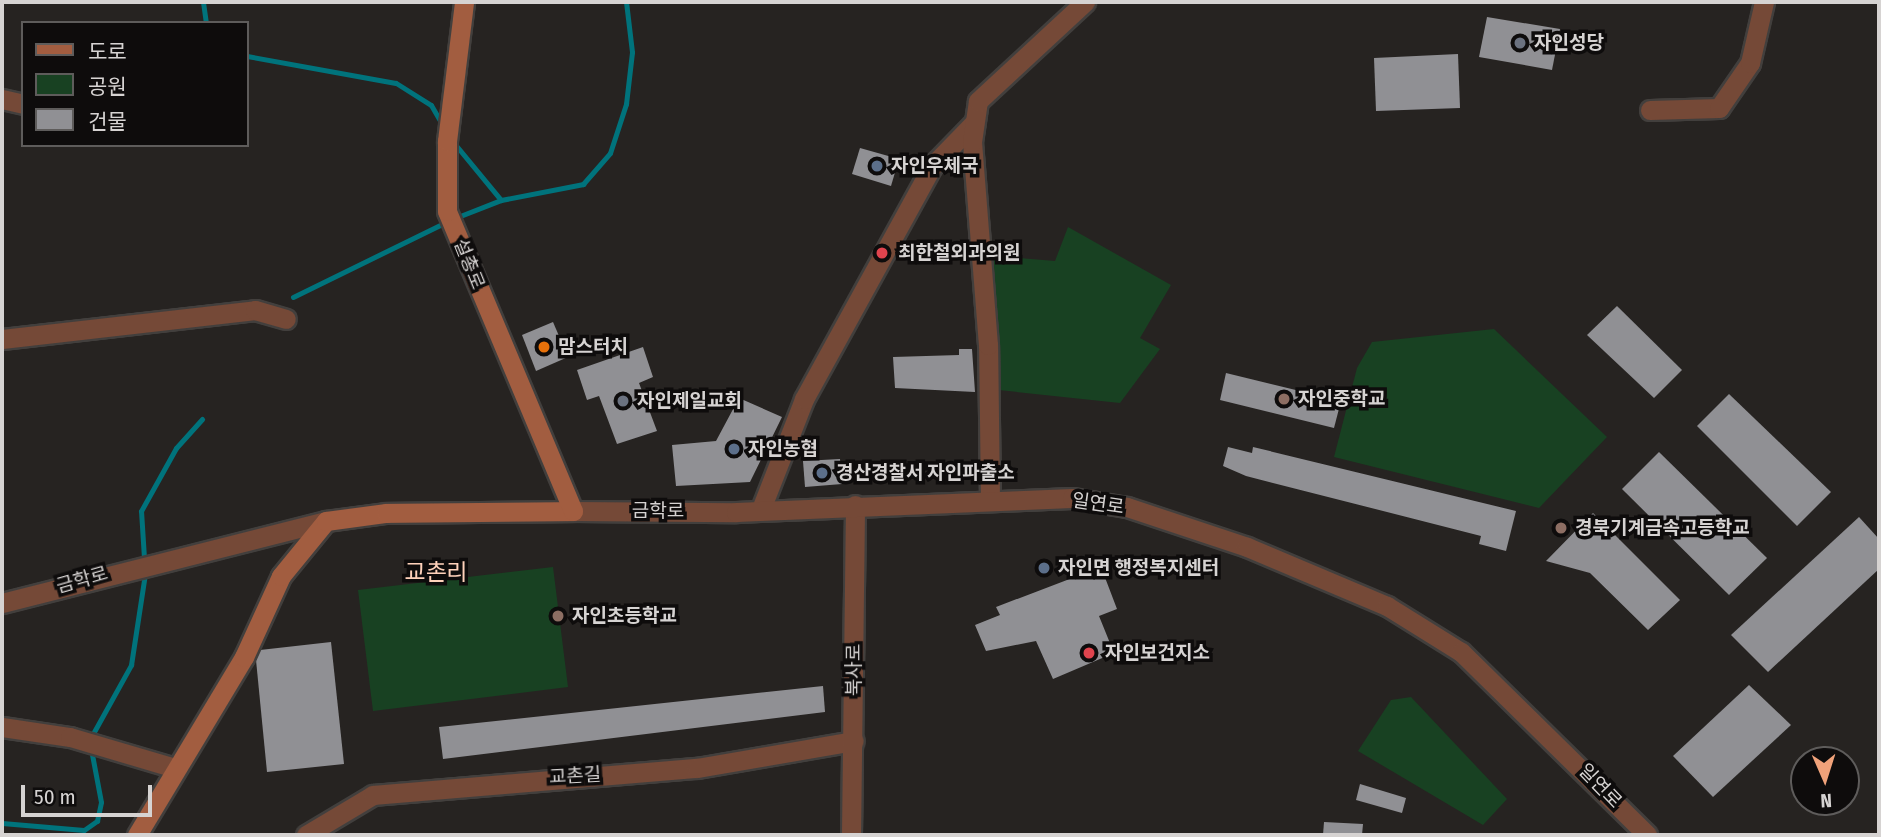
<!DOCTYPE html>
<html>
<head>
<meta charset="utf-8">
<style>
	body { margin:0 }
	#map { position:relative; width:1881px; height:837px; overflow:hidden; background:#262321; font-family:"Fira Sans Condensed","Noto Sans KR",sans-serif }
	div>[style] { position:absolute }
	.green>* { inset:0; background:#184122 }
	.stream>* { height:5px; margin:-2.5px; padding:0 2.5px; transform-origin:2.5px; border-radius:2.5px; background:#00737c }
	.building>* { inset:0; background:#909094 }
	.roads { filter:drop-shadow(2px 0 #423f3d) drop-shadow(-2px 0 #423f3d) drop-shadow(0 2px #423f3d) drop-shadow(0 -2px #423f3d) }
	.minor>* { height:19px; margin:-9.5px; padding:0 9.5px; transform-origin:9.5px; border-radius:9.5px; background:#754937 }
	.tertiary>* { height:19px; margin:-9.5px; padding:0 9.5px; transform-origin:9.5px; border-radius:9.5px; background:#754937 }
	.secondary>* { height:19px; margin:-9.5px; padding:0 9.5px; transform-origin:9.5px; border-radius:9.5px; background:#a25d40 }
	.dots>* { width:19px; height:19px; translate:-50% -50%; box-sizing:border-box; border:4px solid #0e0c0c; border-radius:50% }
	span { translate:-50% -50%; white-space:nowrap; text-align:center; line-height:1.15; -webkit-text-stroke:7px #0e0c0c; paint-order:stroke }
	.poi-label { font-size:19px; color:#d6d3d2; font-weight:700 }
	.left { translate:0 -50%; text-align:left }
	.street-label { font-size:19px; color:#d6d3d2 }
	.quarter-label { font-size:23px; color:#fed1ba }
	.frame { position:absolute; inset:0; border:4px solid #d6d3d2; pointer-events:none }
	.legend { position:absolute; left:21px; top:21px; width:228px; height:126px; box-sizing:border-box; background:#0e0c0c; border:2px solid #5e5c5b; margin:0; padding:9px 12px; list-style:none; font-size:21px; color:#d6d3d2 }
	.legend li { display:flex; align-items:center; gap:14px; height:35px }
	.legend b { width:35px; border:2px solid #5e5c5b }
	.north { position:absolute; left:1790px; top:746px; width:70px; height:70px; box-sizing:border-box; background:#0e0c0c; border:2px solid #5e5c5b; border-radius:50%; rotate:177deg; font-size:19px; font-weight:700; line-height:28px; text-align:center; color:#d6d3d2 }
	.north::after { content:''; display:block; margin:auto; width:24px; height:32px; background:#f0a27a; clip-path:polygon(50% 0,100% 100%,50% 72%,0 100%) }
	.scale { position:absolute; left:21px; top:785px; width:131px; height:32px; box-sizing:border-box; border:4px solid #d6d3d2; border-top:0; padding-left:9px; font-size:21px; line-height:24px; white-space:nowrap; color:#d6d3d2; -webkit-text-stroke:5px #0e0c0c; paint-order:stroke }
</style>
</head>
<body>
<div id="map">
	<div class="green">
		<i style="clip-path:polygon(1068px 227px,1171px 285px,1140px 338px,1160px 349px,1120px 403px,989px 389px,982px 255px,1055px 261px)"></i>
		<i style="clip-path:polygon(1494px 329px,1607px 437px,1539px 508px,1334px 457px,1357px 368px,1372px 342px)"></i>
		<i style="clip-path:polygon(553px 567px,568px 687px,373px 711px,358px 590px)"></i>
		<i style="clip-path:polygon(1411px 697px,1507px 799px,1483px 825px,1358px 751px,1391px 700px)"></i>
	</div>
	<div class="stream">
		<i style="left:203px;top:2px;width:21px;rotate:82deg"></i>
		<i style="left:247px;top:56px;width:151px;rotate:10.3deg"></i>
		<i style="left:396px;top:83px;width:41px;rotate:32.2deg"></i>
		<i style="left:431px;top:105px;width:24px;rotate:60deg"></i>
		<i style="left:454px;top:143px;width:74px;rotate:50.5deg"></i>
		<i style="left:501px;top:200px;width:84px;rotate:-11deg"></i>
		<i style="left:583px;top:184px;width:41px;rotate:-48.9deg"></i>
		<i style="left:610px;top:153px;width:52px;rotate:-71.9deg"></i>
		<i style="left:626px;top:104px;width:52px;rotate:-83.4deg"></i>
		<i style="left:632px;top:52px;width:50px;rotate:-96.8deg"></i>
		<i style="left:455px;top:218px;width:49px;rotate:-21.4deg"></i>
		<i style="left:293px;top:297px;width:170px;rotate:-26.1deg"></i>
		<i style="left:90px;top:739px;width:85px;rotate:-61deg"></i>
		<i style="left:131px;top:665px;width:92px;rotate:-81.3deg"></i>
		<i style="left:145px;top:574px;width:63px;rotate:-93.6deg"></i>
		<i style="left:141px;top:511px;width:72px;rotate:-60.9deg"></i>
		<i style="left:176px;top:448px;width:39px;rotate:-48deg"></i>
		<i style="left:2px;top:823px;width:82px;rotate:4.9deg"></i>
		<i style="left:84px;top:830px;width:16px;rotate:-35deg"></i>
		<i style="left:97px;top:821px;width:19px;rotate:-78deg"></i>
		<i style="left:101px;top:802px;width:54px;rotate:-100.7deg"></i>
	</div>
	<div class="building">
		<i style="clip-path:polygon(1487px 17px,1560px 29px,1552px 70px,1479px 57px)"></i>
		<i style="clip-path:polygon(1458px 54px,1460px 108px,1376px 111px,1374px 58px)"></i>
		<i style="clip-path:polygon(860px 148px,899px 159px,891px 186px,852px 174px)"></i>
		<i style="clip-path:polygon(1617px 306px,1682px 370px,1654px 398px,1587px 335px)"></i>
		<i style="clip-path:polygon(553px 322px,568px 357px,536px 371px,522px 335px)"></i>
		<i style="clip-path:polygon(643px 347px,653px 377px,639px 383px,657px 431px,617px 444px,599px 396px,587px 400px,577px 370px)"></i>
		<i style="clip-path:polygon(959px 349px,972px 349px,975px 392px,895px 388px,893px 357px,959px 355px)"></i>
		<i style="clip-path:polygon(1226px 373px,1341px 401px,1334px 428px,1220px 400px)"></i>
		<i style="clip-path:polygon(1729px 394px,1831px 492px,1797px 526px,1697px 426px)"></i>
		<i style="clip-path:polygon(739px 398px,782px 417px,750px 482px,676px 486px,672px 445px,716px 441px)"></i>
		<i style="clip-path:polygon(1228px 447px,1252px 453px,1253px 447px,1516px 511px,1506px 551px,1479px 544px,1481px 536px,1246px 476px,1223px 466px)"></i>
		<i style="clip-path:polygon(1659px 452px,1767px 558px,1729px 595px,1622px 489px)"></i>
		<i style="clip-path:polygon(840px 459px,842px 484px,805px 487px,803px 461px)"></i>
		<i style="clip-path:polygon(1593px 513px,1680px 600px,1648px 630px,1590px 573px,1546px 561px)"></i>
		<i style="clip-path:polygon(1859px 517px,1879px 539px,1879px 569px,1768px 672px,1731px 635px)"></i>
		<i style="clip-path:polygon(1101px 567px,1117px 609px,1099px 616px,1114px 653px,1053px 679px,1036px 641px,986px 651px,975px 625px,1000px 615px,996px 607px)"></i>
		<i style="clip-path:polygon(331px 642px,344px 764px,267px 772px,256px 660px,260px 650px)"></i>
		<i style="clip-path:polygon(1749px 685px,1791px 725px,1713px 797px,1673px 756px)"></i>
		<i style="clip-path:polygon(823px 686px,825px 712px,443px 759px,439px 727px)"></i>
		<i style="clip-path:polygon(1360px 784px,1406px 798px,1402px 813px,1356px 800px)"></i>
		<i style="clip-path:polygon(1324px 822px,1363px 824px,1362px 835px,1323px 835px)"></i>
	</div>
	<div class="roads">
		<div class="minor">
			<i style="left:2px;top:99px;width:22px;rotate:13deg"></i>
			<i style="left:1650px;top:110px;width:69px;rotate:-1.7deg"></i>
			<i style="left:1719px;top:108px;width:55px;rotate:-55.4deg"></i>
			<i style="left:1750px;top:63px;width:63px;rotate:-77.1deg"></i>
			<i style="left:2px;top:339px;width:255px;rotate:-6.5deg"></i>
			<i style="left:255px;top:310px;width:32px;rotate:16deg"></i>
			<i style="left:761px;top:509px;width:118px;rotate:-68.6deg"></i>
			<i style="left:804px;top:399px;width:266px;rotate:-61.2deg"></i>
			<i style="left:932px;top:166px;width:60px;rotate:-45.7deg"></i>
			<i style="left:2px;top:727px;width:69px;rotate:8.4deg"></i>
			<i style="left:70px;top:737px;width:109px;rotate:16.4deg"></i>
			<i style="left:306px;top:835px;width:78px;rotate:-30.8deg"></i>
			<i style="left:373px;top:795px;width:325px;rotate:-4.8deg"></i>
			<i style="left:697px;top:768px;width:159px;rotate:-9.8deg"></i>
			<i style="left:851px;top:835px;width:330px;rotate:-89.3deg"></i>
		</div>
		<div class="tertiary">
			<i style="left:990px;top:500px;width:155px;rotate:-90.7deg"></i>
			<i style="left:988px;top:345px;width:204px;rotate:-94.5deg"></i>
			<i style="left:972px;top:142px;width:41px;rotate:-81.7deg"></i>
			<i style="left:978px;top:101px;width:146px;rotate:-42.8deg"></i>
			<i style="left:573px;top:511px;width:163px;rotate:0.4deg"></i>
			<i style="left:736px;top:512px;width:336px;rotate:-2.4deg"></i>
			<i style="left:1072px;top:498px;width:56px;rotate:9.3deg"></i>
			<i style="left:1127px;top:507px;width:126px;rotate:18.4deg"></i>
			<i style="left:1247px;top:547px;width:152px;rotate:22.9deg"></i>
			<i style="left:1387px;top:606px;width:87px;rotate:31.9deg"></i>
			<i style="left:1461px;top:652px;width:261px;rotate:44.5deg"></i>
			<i style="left:2px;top:603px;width:334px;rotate:-14.2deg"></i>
		</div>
		<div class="secondary">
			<i style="left:137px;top:835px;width:208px;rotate:-59deg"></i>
			<i style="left:244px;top:657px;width:89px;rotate:-65.4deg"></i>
			<i style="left:281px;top:576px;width:71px;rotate:-50.7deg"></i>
			<i style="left:326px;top:521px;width:61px;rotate:-7.6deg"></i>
			<i style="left:386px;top:513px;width:187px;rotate:-0.6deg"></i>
			<i style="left:573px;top:511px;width:325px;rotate:-112.8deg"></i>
			<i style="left:447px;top:211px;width:70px;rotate:-90deg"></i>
			<i style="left:447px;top:141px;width:140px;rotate:-83deg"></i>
		</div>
	</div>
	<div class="dots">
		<i style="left:1520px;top:43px;background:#6b7280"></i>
		<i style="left:877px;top:166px;background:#5c6f8a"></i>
		<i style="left:882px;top:253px;background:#e0444e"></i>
		<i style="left:544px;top:347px;background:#e8710a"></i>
		<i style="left:1284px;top:399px;background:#8d6e63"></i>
		<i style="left:623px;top:401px;background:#6b7280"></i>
		<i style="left:734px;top:449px;background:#5c6f8a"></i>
		<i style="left:822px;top:473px;background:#5c6f8a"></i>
		<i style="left:1561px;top:528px;background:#8d6e63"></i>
		<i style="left:1044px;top:568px;background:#5c6f8a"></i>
		<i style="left:558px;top:616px;background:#8d6e63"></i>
		<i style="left:1089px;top:653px;background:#e0444e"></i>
	</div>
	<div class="poi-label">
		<span class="left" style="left:1534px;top:43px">자인성당</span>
		<span class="left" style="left:891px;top:166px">자인우체국</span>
		<span class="left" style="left:898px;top:253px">최한철외과의원</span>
		<span class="left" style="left:558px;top:347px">맘스터치</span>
		<span class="left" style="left:1298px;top:399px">자인중학교</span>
		<span class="left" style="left:637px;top:401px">자인제일교회</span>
		<span class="left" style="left:748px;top:449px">자인농협</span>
		<span class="left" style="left:836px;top:473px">경산경찰서 자인파출소</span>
		<span class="left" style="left:1575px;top:528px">경북기계금속고등학교</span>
		<span class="left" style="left:1058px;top:568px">자인면 행정복지센터</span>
		<span class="left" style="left:572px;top:616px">자인초등학교</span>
		<span class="left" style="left:1105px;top:653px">자인보건지소</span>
	</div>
	<div class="street-label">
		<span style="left:469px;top:264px;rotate:68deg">설총로</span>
		<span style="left:1098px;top:504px;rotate:8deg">일연로</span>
		<span style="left:658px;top:511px">금학로</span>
		<span style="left:82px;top:580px;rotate:-16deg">금학로</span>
		<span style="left:854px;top:670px;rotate:-90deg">북사로</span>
		<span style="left:575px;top:776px;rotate:-3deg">교촌길</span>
		<span style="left:1600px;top:786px;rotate:46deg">일연로</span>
	</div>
	<div class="quarter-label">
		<span style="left:436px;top:572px">교촌리</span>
	</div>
	<div class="frame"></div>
	<ul class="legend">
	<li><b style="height:9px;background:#a25d40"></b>도로</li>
	<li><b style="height:19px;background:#184122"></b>공원</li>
	<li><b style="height:19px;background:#909094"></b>건물</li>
	</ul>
	<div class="north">N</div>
	<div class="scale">50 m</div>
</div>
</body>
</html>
